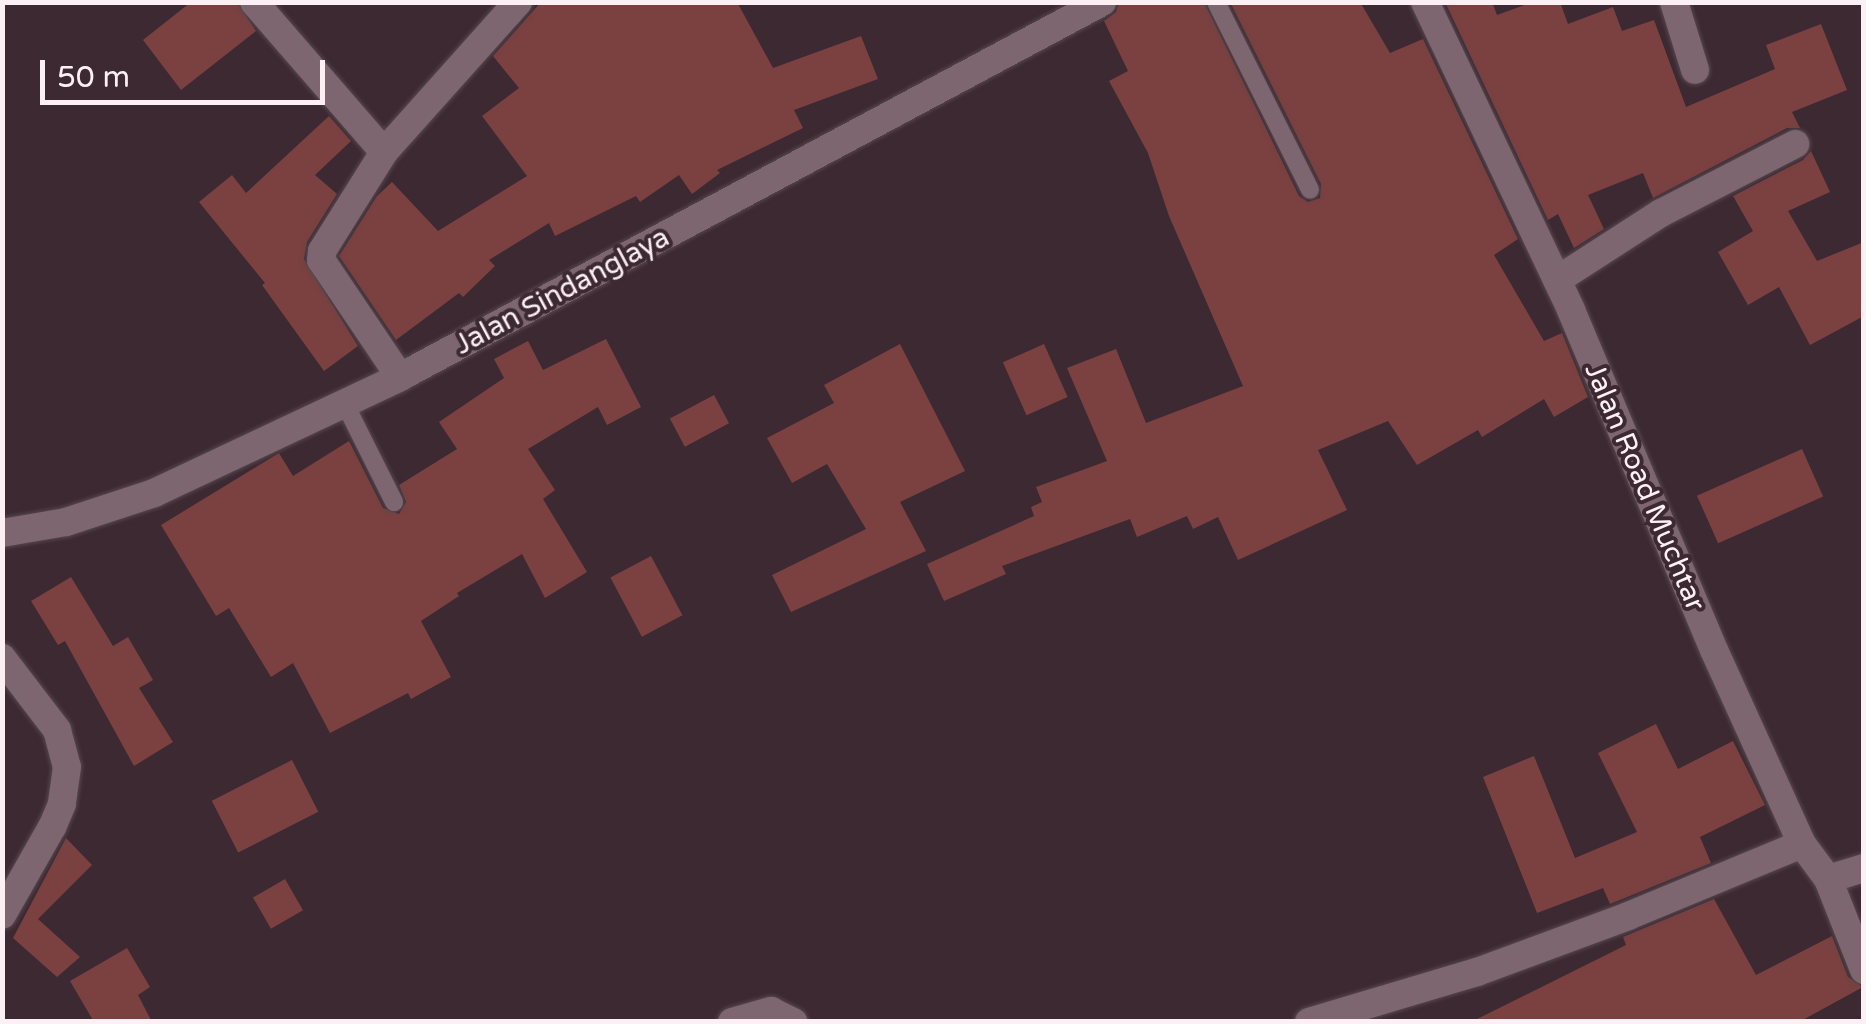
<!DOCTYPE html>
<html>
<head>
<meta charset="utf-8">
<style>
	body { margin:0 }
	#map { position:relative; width:1866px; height:1024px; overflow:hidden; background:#3c2932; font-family:"Varela Round",sans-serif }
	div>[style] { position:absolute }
	.building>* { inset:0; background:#7b4141; transform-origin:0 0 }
	.roads { filter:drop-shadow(0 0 2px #57474e) drop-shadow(0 0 2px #57474e) }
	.service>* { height:18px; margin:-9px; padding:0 9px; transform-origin:9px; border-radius:9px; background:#7d6670 }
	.minor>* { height:28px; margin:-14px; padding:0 14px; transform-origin:14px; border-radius:14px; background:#7d6670 }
	.tertiary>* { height:28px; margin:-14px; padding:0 14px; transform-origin:14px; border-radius:14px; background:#7d6670 }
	span { translate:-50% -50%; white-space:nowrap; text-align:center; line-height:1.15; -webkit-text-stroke:8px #3c2932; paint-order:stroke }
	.street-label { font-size:28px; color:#fdf0f5 }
	.frame { position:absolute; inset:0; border:5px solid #fdf0f5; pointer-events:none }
	.scale { position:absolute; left:40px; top:60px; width:285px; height:45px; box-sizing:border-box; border:5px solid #fdf0f5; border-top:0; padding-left:12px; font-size:30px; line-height:35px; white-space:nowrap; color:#fdf0f5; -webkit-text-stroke:8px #3c2932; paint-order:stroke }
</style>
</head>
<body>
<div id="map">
	<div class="building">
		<i style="clip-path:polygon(191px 2px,237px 2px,256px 31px,181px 90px,143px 40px)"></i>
		<i style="clip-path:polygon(541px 2px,737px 2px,773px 68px,861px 36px,878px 79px,794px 110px,803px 128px,717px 170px,720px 173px,692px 194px,679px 175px,640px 202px,636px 196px,555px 236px,549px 223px,489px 260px,495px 266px,463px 297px,459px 293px,396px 340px,339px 256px,377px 196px,392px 182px,438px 231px,527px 176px,482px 116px,519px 88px,493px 56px)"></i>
		<i style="clip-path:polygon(1119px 2px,1204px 2px,1299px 196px,1308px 202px,1320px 198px,1321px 184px,1230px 2px,1360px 2px,1390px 53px,1423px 39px,1518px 239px,1494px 255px,1544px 341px,1562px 333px,1588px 397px,1554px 417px,1544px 399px,1482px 437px,1478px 430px,1417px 465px,1388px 421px,1318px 450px,1347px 510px,1238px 560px,1218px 517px,1193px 529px,1187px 516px,1137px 537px,1130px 519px,1002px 566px,1006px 574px,944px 601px,927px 564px,1034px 516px,1031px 507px,1042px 502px,1036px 487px,1107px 461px,1067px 368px,1116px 349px,1146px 423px,1243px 386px,1169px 216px,1148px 153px,1109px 81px,1128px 71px,1104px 21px,1116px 12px)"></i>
		<i style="clip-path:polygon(1445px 2px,1492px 2px,1497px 15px,1533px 2px,1560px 2px,1568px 24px,1613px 7px,1622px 31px,1654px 20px,1686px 107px,1775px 69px,1766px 45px,1821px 24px,1847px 90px,1792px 112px,1800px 128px,1787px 128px,1653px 198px,1643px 173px,1588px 195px,1604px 229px,1574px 248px,1558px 214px,1548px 220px)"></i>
		<i style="clip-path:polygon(329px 116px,351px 141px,315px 175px,337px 194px,307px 242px,304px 259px,358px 346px,324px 371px,262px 285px,265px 283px,199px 202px,232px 175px,246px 193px)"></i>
		<i style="clip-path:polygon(1811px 151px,1830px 192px,1788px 211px,1817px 261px,1864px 242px,1864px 316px,1810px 345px,1779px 287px,1748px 305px,1718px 252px,1753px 231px,1733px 196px,1803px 160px)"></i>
		<i style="clip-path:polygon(606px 339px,641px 407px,607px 425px,598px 407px,528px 449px,555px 490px,543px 499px,587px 572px,545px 598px,522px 554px,457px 593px,459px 596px,421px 621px,451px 677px,411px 699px,408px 693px,330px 733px,293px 663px,271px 677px,229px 608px,216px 616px,161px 525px,279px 453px,293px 476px,349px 441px,383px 508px,399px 514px,406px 502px,399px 485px,457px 449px,439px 422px,504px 378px,494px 359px,528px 341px,543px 370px)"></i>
		<i style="clip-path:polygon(900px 344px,965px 471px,900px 502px,926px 551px,791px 612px,772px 575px,866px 529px,827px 464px,792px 483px,767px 438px,834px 403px,824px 385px)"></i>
		<i style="left:1044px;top:344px;width:58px;height:45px;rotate:66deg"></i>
		<i style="left:714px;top:395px;width:32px;height:50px;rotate:62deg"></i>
		<i style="left:1802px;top:449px;width:52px;height:115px;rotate:66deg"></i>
		<i style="left:651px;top:556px;width:67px;height:46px;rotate:62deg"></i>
		<i style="clip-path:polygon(71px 577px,113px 646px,128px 637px,153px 680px,139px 688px,173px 742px,134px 766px,65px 641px,58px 645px,31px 601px)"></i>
		<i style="clip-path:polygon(1656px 724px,1678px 769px,1733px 741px,1765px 805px,1700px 837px,1711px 863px,1610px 904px,1603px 888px,1537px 913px,1483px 777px,1534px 756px,1575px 858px,1637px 832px,1598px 753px)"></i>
		<i style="left:292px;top:760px;width:58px;height:90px;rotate:63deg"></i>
		<i style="clip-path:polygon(66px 838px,92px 865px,38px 919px,80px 957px,57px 977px,13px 938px)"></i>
		<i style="left:285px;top:879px;width:36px;height:37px;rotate:60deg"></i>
		<i style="clip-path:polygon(1714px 899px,1756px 975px,1832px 936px,1848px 977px,1863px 987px,1799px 1022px,1471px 1022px,1626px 945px,1623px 937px)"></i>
		<i style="clip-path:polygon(127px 948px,150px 987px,138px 995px,152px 1022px,94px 1022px,70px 981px)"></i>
	</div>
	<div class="roads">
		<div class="service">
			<i style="left:1216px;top:2px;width:210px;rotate:63.4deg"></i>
			<i style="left:344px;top:402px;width:112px;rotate:63.4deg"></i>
		</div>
		<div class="minor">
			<i style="left:254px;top:2px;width:198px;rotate:49.1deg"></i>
			<i style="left:1425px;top:2px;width:341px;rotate:64.6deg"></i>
			<i style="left:1571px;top:310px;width:369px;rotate:67.2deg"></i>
			<i style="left:1714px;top:650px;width:213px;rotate:65.6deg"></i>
			<i style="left:1802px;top:844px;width:44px;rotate:53.4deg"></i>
			<i style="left:1828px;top:879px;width:98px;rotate:68.4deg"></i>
			<i style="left:1674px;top:2px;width:71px;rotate:72.8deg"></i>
			<i style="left:1557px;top:280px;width:124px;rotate:-32.8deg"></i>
			<i style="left:1661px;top:213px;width:151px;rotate:-27.2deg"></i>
			<i style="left:400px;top:377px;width:141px;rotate:-124deg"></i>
			<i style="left:321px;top:260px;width:9px;rotate:-84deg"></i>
			<i style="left:322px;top:251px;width:117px;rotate:-57.9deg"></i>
			<i style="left:384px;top:152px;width:201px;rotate:-48.2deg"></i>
			<i style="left:2px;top:658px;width:91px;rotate:52.6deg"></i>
			<i style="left:57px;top:730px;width:38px;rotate:75deg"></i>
			<i style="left:67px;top:767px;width:37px;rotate:98deg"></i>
			<i style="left:62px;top:804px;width:25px;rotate:113deg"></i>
			<i style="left:52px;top:827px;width:101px;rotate:119.6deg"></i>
			<i style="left:1828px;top:879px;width:38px;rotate:-17deg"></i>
			<i style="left:732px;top:1022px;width:41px;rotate:-15.8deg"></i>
			<i style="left:771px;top:1011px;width:25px;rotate:26deg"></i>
			<i style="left:1309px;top:1022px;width:175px;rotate:-16.6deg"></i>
			<i style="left:1477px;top:972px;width:161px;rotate:-20.3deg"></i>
			<i style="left:1628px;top:916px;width:188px;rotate:-22.5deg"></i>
		</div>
		<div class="tertiary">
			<i style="left:2px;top:533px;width:65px;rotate:-9.8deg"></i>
			<i style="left:66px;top:522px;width:93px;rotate:-18.2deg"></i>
			<i style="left:154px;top:493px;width:272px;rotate:-25.2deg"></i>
			<i style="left:400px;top:377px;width:796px;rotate:-28.11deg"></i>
		</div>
	</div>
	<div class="street-label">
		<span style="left:562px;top:291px;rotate:-28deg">Jalan Sindanglaya</span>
		<span style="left:1645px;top:487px;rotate:67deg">Jalan Road Muchtar</span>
	</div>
	<div class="frame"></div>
	<div class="scale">50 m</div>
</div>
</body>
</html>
